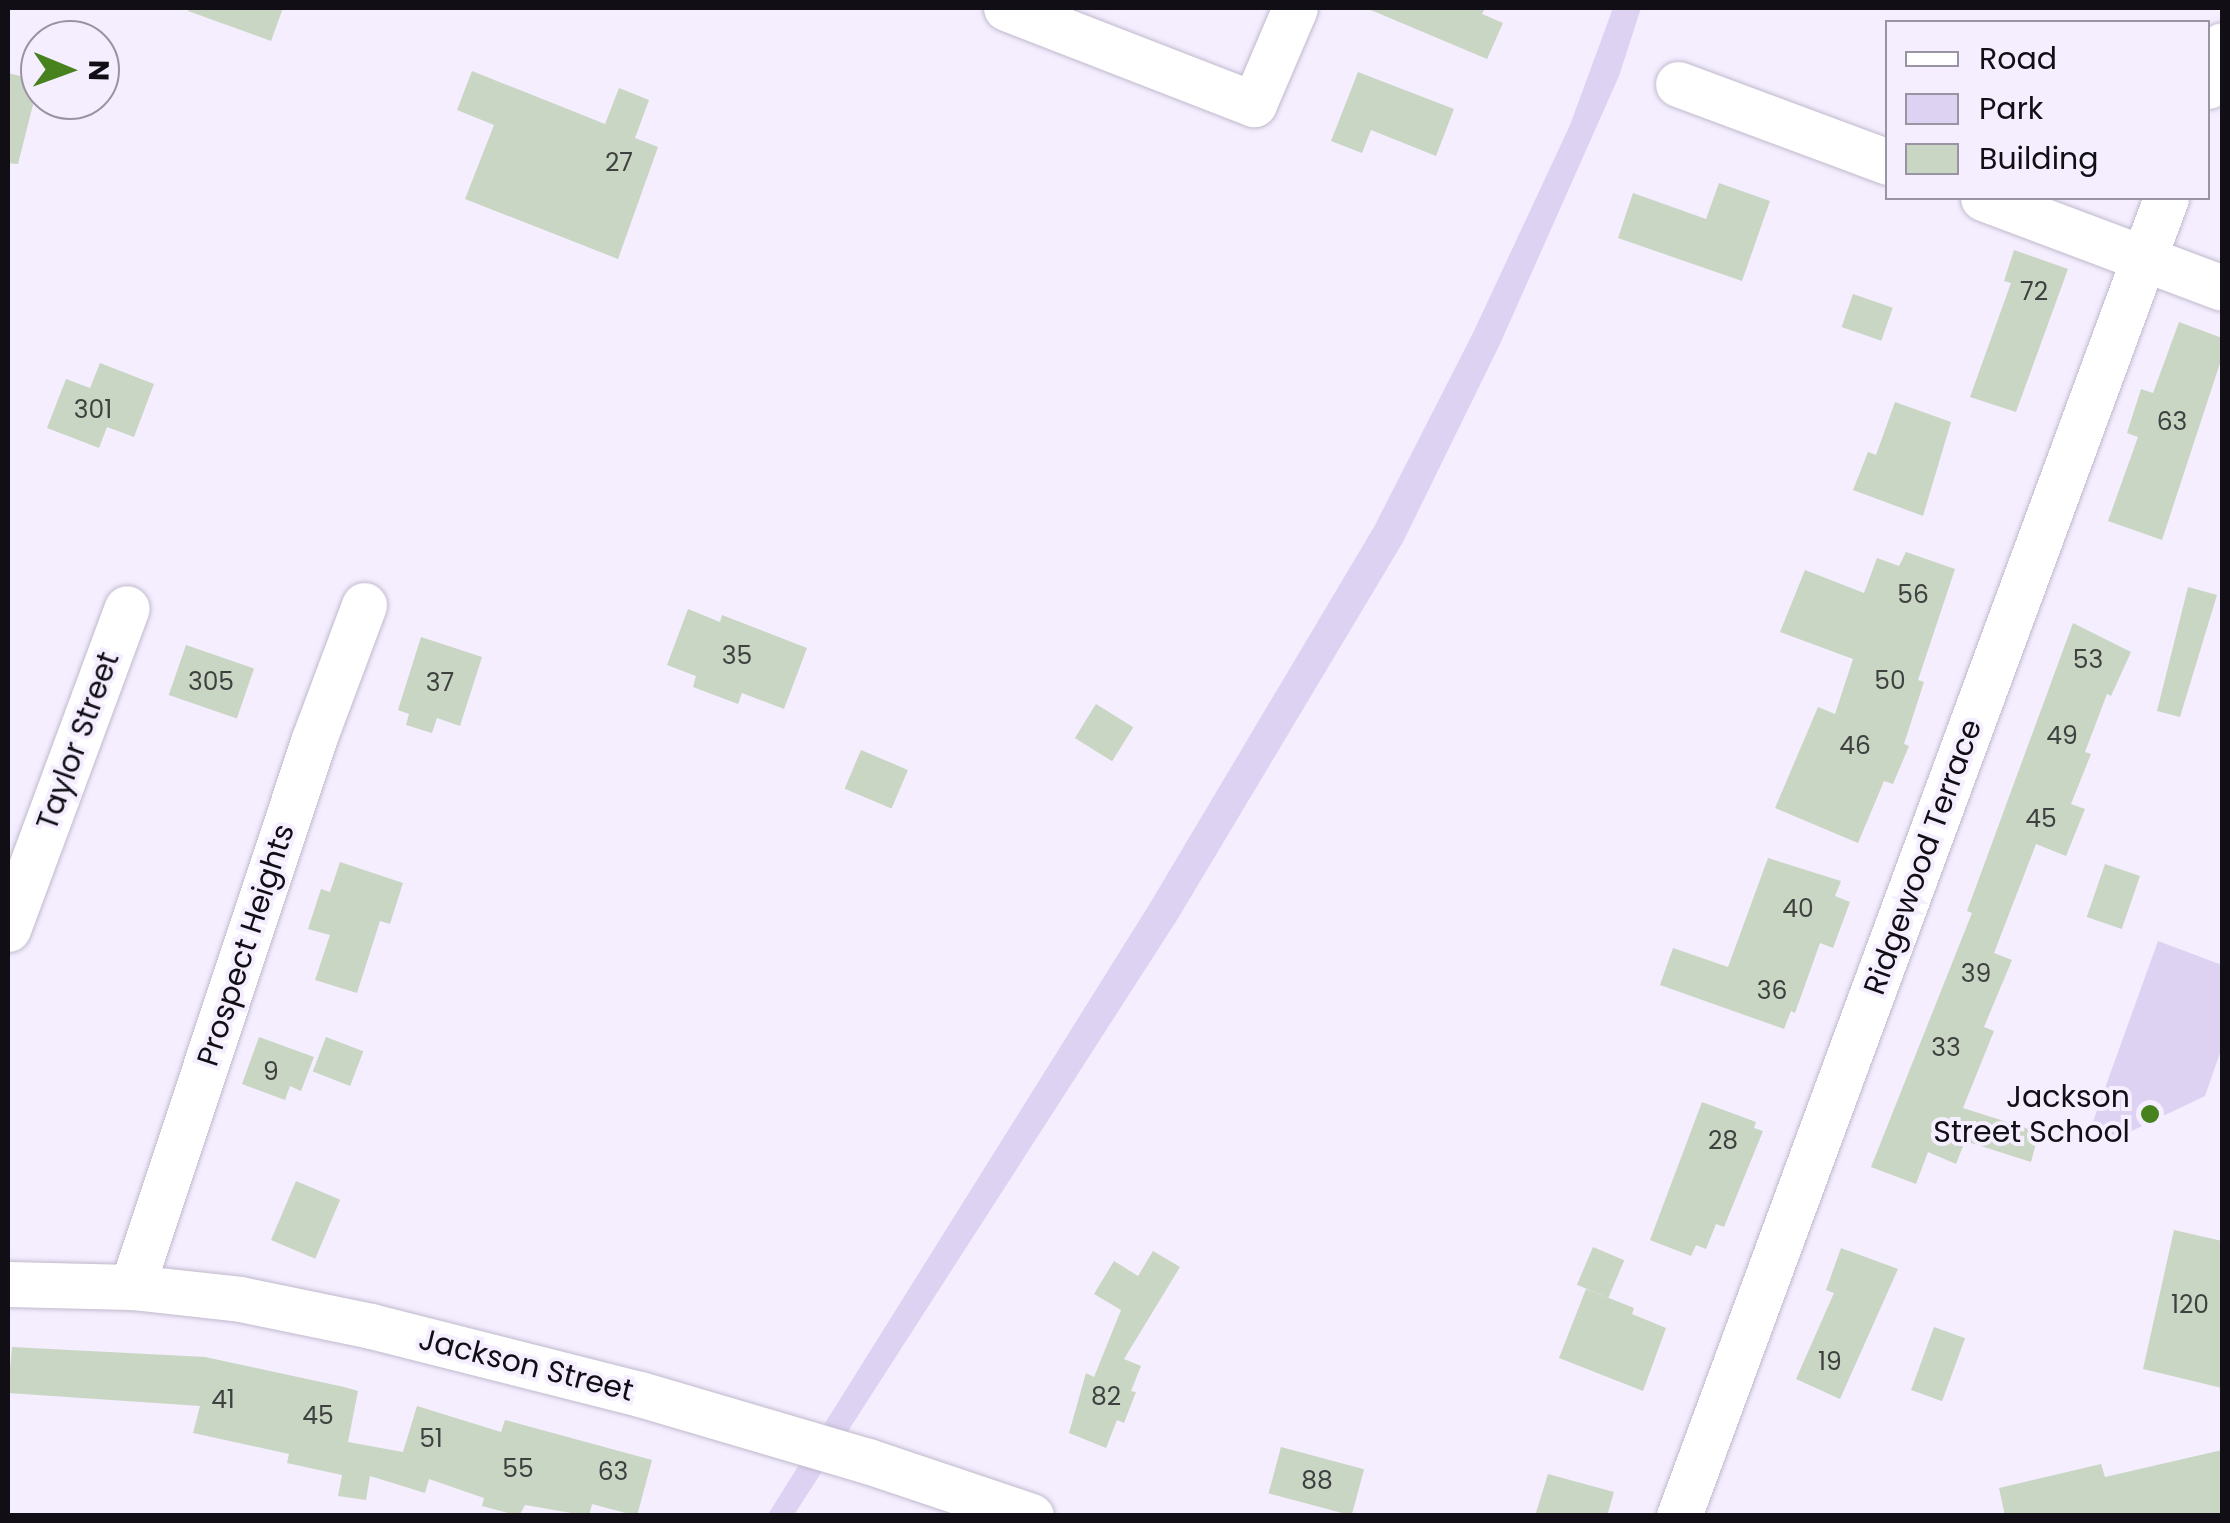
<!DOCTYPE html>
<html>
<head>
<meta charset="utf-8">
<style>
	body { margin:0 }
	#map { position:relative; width:2230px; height:1523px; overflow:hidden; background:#f4eeff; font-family:Poppins,sans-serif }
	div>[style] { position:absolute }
	.green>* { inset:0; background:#ded2f2 }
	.building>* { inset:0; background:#c9d6c3; transform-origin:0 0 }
	.roads { filter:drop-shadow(0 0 2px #c0b9cc) drop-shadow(0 0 2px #c0b9cc) }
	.minor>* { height:45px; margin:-22.5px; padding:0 22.5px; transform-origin:22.5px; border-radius:22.5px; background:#fff }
	.dots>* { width:28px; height:28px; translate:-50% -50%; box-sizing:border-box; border:5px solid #f4eeff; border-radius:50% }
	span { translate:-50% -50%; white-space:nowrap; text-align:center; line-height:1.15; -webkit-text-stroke:8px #f4eeff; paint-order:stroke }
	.number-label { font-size:25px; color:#3f4040 }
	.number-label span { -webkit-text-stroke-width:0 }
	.street-label { font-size:30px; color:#110e15 }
	.poi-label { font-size:30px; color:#110e15 }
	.right { translate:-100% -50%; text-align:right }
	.frame { position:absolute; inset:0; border:10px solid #110e15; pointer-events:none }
	.legend { position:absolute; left:1885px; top:20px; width:325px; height:180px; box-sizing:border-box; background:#f4eeff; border:2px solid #9994a1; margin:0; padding:12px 18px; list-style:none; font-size:30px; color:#110e15 }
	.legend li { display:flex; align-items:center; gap:20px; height:50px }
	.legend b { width:50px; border:2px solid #9994a1 }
	.north { position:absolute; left:20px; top:20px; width:100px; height:100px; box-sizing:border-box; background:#f4eeff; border:2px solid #9994a1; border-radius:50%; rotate:91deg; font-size:28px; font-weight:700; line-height:40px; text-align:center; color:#110e15 }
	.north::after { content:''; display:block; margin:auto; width:35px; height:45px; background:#47821f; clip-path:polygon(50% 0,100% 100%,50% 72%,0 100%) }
</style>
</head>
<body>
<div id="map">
	<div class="green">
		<i style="clip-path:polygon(1613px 8px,1641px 8px,1619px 76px,1500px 344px,1403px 542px,1177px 920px,794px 1515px,767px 1516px,1149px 905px,1374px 527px,1473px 333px,1570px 125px)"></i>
		<i style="clip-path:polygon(2158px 941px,2222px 965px,2222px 1047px,2205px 1096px,2119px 1137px,2091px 1127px)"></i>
	</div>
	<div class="building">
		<i style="clip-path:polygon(189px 8px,283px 8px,271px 41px,188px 11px)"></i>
		<i style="clip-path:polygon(1366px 8px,1485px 8px,1482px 14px,1503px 23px,1487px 59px)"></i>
		<i style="clip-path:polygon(472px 71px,605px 124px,619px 88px,649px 100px,635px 138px,658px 147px,618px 259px,465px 199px,494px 125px,457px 110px)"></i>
		<i style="clip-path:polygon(1358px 72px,1454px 109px,1436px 156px,1371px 130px,1362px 153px,1331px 141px)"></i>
		<i style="clip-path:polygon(8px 73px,39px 81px,18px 164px,8px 163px)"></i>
		<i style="clip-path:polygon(1719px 183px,1770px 201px,1742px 281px,1618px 238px,1633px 193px,1706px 219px)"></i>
		<i style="clip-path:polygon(2014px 250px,2068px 269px,2016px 412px,1970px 397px,2011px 283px,2004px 281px)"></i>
		<i style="left:1853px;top:294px;width:42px;height:35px;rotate:19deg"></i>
		<i style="clip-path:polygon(2179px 322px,2222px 338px,2222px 357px,2162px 540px,2108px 521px,2138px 437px,2127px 433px,2141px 389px,2153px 393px)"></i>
		<i style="clip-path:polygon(100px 363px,154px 384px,134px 437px,107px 427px,99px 448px,47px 428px,66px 379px,90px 388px)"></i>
		<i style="clip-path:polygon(1895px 402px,1951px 422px,1923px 516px,1853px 490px,1868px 452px,1876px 455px)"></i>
		<i style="clip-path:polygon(1906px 552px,1955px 569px,1918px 680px,1924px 682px,1904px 744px,1909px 746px,1893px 784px,1884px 781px,1858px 843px,1775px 808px,1818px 707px,1835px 714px,1853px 659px,1780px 632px,1805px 570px,1864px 593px,1877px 558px,1899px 566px)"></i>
		<i style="clip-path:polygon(2188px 587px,2217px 595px,2180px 717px,2157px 711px)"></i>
		<i style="clip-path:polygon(688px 609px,720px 622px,722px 615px,807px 648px,784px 709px,742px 693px,738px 704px,693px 687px,696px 676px,667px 665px)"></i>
		<i style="clip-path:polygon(2073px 623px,2131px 652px,2111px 696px,2107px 694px,2085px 752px,2091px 754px,2071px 804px,2085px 809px,2066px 856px,2036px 844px,1994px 953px,2012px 960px,1984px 1027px,1994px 1031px,1963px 1108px,2039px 1132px,2031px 1162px,1965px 1141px,1956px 1164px,1928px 1152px,1916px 1184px,1871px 1167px,1972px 913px,1967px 911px)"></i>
		<i style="clip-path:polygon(421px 637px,482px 657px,460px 726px,437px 718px,432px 733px,406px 725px,409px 714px,398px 710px)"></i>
		<i style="left:186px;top:645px;width:72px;height:53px;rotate:19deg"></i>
		<i style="left:1096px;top:704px;width:44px;height:40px;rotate:32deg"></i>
		<i style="left:861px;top:750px;width:51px;height:42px;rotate:23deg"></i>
		<i style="clip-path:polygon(1768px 858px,1841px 881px,1835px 896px,1850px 902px,1833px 948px,1820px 943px,1795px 1013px,1791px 1011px,1784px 1029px,1660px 985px,1673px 948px,1728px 967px)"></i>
		<i style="clip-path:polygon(340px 862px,403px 883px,390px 924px,380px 921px,357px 993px,315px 980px,330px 935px,308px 929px,321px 889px,330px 892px)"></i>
		<i style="left:2105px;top:864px;width:37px;height:56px;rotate:19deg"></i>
		<i style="clip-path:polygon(259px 1037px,314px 1057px,301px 1091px,290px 1086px,285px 1100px,242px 1084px)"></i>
		<i style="left:326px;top:1037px;width:40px;height:37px;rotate:21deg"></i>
		<i style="clip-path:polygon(1702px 1102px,1756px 1122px,1754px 1128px,1763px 1131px,1724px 1227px,1716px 1224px,1706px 1249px,1696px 1245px,1691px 1256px,1650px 1240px)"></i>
		<i style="left:296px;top:1181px;width:48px;height:64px;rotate:23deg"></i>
		<i style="clip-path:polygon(2174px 1230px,2222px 1241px,2222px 1388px,2143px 1369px)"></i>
		<i style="left:1593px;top:1247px;width:34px;height:41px;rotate:23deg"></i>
		<i style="clip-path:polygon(1841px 1248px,1898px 1269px,1840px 1399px,1796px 1379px,1834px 1293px,1826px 1290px)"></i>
		<i style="clip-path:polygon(1153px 1251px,1180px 1267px,1124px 1359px,1141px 1366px,1131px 1391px,1136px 1392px,1124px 1423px,1117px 1420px,1106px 1448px,1069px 1433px,1086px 1373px,1094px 1377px,1121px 1310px,1094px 1294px,1114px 1261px,1138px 1276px)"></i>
		<i style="clip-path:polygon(1586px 1289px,1634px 1308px,1632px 1314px,1666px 1328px,1643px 1391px,1559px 1358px)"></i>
		<i style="left:1934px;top:1327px;width:33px;height:67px;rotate:20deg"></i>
		<i style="clip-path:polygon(12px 1347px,205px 1357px,344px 1387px,358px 1391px,348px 1442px,403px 1452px,417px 1406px,501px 1432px,505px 1420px,652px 1460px,637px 1516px,592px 1504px,589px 1516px,525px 1505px,519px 1516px,482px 1506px,484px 1498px,429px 1479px,425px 1493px,370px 1476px,366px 1500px,338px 1496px,342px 1475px,287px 1463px,289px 1454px,193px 1433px,200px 1406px,8px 1393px)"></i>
		<i style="left:1281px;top:1447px;width:86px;height:48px;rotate:15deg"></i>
		<i style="clip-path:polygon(2222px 1450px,2222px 1516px,2005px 1516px,1999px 1488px,2101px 1464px,2105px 1477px)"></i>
		<i style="clip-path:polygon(1548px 1474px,1614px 1492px,1607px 1516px,1535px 1516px)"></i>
	</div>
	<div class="roads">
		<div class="minor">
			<i style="left:1006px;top:8px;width:266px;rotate:21.2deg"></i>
			<i style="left:1254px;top:104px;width:104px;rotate:-66.9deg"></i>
			<i style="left:1678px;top:84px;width:224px;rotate:20.4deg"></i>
			<i style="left:2208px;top:86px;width:43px;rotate:-71.1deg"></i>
			<i style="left:1983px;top:198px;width:255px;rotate:20.6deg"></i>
			<i style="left:8px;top:929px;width:342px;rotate:-69.7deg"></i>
			<i style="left:8px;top:1284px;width:124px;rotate:1.4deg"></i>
			<i style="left:132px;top:1287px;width:109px;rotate:6.3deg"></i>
			<i style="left:240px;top:1299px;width:134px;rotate:11.6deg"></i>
			<i style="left:371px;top:1326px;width:277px;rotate:14.2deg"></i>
			<i style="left:640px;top:1394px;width:238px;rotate:16.4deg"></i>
			<i style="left:868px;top:1461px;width:172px;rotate:18.6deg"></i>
			<i style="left:132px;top:1287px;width:577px;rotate:-71.63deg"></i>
			<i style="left:314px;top:739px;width:143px;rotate:-69.5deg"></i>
			<i style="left:1679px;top:1516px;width:1405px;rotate:-69.72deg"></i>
		</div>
	</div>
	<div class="dots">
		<i style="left:2150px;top:1114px;background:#47821f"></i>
	</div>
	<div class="number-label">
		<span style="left:619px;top:163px">27</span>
		<span style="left:2034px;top:292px">72</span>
		<span style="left:93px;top:410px">301</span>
		<span style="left:2172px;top:422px">63</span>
		<span style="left:1913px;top:595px">56</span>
		<span style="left:737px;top:656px">35</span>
		<span style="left:2088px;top:660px">53</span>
		<span style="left:1890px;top:681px">50</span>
		<span style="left:211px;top:682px">305</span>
		<span style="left:440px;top:683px">37</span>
		<span style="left:2062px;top:736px">49</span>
		<span style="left:1855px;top:746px">46</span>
		<span style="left:2041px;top:819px">45</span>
		<span style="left:1798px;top:909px">40</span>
		<span style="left:1976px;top:974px">39</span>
		<span style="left:1772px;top:991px">36</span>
		<span style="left:1946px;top:1048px">33</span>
		<span style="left:271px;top:1072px">9</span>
		<span style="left:1723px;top:1141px">28</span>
		<span style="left:2190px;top:1305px">120</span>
		<span style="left:1830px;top:1362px">19</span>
		<span style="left:1106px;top:1397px">82</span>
		<span style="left:223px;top:1400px">41</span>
		<span style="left:318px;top:1416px">45</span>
		<span style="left:431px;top:1439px">51</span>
		<span style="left:518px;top:1469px">55</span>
		<span style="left:613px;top:1472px">63</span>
		<span style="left:1317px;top:1481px">88</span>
	</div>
	<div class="street-label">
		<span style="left:78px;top:741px;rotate:-70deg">Taylor Street</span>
		<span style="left:1923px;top:857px;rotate:-70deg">Ridgewood Terrace</span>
		<span style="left:246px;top:945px;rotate:-72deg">Prospect Heights</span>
		<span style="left:526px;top:1365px;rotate:14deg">Jackson Street</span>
	</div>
	<div class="poi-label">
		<span class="right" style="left:2130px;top:1114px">Jackson<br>Street School</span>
	</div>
	<div class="frame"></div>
	<ul class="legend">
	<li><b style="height:12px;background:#fff"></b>Road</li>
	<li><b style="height:28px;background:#ded2f2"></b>Park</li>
	<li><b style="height:28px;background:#c9d6c3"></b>Building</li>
	</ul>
	<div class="north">N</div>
</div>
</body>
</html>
